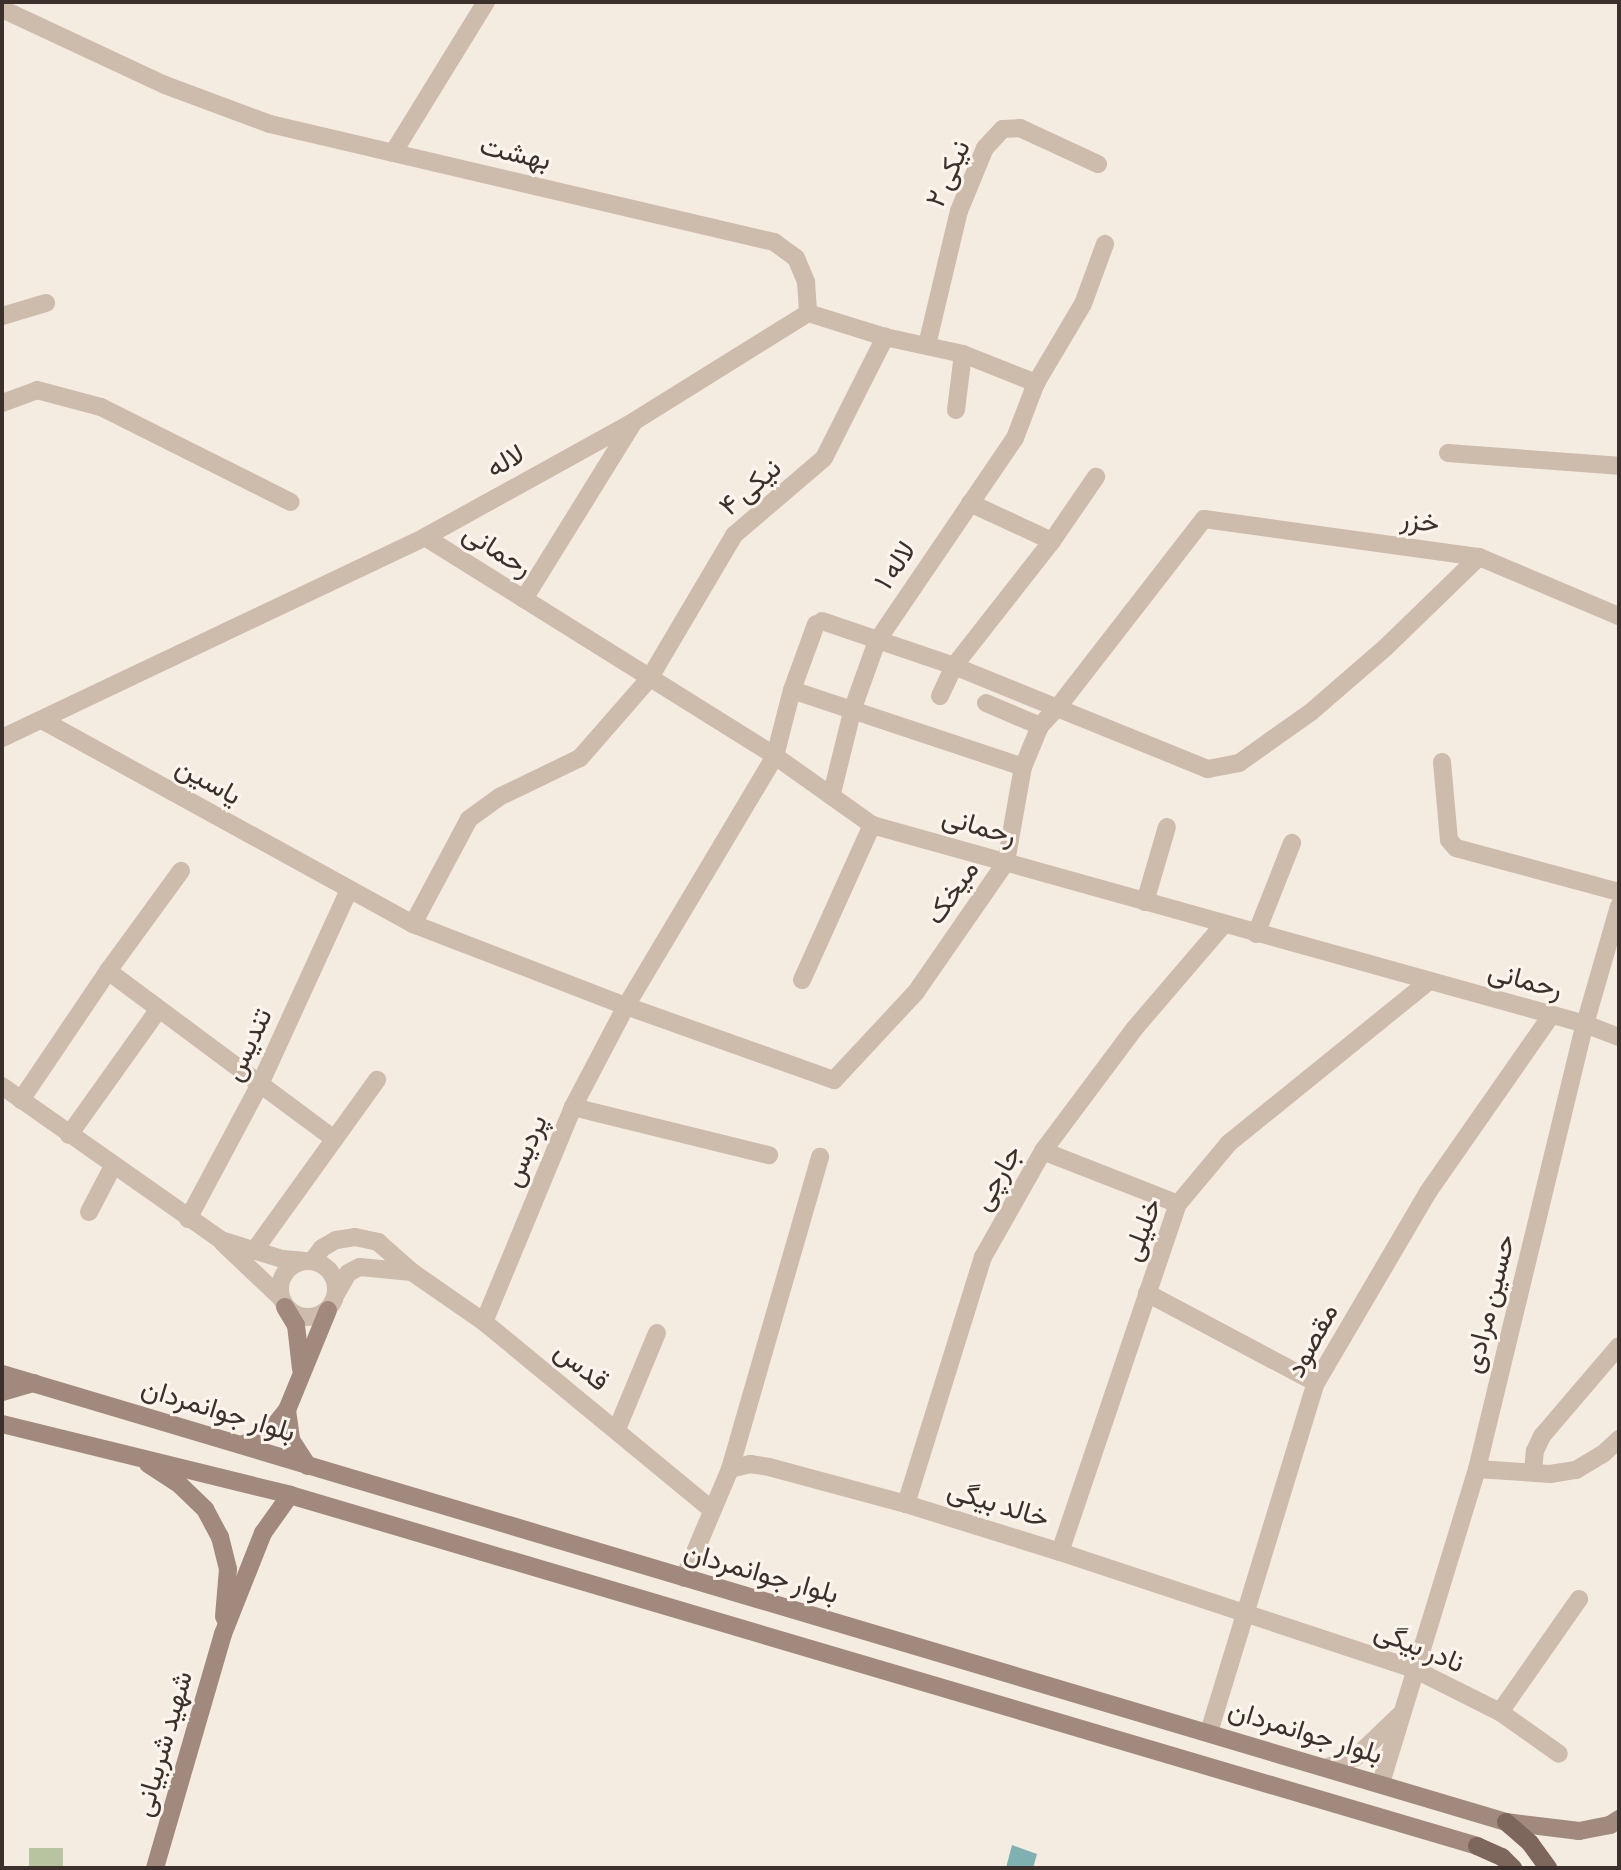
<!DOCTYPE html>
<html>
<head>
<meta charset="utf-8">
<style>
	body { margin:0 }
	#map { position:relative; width:1621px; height:1870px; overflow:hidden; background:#f4ebe1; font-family:"Alegreya Sans",Vazirmatn,sans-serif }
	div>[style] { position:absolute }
	.green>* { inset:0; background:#b8c4a0; transform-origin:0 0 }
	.water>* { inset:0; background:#7fb0b2 }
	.minor>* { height:18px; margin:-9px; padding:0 9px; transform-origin:9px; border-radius:9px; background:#cdbbac }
	.minor>.ring { margin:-9px; padding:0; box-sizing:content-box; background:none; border:18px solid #cdbbac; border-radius:50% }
	.tertiary>* { height:18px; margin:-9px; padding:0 9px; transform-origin:9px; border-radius:9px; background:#cdbbac }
	.secondary>* { height:18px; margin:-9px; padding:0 9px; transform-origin:9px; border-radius:9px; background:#a18a7d }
	.primary>* { height:18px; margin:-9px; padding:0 9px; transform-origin:9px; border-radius:9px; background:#7d675c }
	span { translate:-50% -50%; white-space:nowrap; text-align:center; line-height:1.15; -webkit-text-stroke:6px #fbf5ee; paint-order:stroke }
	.street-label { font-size:28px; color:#3b302b }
	.frame { position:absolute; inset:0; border:4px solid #3b302b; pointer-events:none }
</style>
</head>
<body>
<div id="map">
	<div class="green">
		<i style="left:29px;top:1848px;width:34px;height:20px"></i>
	</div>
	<div class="water">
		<i style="clip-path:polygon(1012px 1845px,1037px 1854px,1033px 1868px,1006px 1868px)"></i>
	</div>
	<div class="minor">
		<i style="left:2px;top:9px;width:180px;rotate:25deg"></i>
		<i style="left:165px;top:85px;width:112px;rotate:20.4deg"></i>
		<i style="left:270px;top:124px;width:518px;rotate:13.18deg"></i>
		<i style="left:774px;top:242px;width:27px;rotate:36deg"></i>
		<i style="left:796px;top:258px;width:26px;rotate:67deg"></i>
		<i style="left:806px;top:282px;width:31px;rotate:86deg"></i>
		<i style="left:393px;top:153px;width:177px;rotate:-58.4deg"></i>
		<i style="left:2px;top:316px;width:46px;rotate:-16.5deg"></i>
		<i style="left:927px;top:345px;width:138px;rotate:-76.6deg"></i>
		<i style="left:959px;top:211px;width:68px;rotate:-67.6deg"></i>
		<i style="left:985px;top:148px;width:26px;rotate:-47deg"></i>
		<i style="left:1003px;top:129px;width:17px;rotate:-3deg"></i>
		<i style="left:1020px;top:128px;width:86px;rotate:24.8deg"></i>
		<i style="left:2px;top:403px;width:37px;rotate:-20deg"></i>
		<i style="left:37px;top:390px;width:66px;rotate:14.9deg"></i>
		<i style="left:101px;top:407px;width:212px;rotate:26.6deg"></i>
		<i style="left:956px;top:410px;width:56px;rotate:-82.9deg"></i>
		<i style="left:1448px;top:453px;width:171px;rotate:4.3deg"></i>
		<i style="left:970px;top:503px;width:90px;rotate:24.9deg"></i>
		<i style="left:425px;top:537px;width:413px;rotate:32deg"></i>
		<i style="left:775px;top:756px;width:119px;rotate:35.4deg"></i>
		<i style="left:872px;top:825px;width:740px;rotate:15.59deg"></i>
		<i style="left:1585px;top:1024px;width:36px;rotate:21deg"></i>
		<i style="left:524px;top:599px;width:207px;rotate:-58.2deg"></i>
		<i style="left:822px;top:621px;width:139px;rotate:18.8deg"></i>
		<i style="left:954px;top:666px;width:274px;rotate:22.1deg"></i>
		<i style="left:1208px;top:769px;width:32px;rotate:-11deg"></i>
		<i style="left:1239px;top:763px;width:88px;rotate:-35.3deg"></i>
		<i style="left:1311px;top:712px;width:98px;rotate:-40.9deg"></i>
		<i style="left:1385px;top:648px;width:131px;rotate:-44.1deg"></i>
		<i style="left:801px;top:693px;width:234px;rotate:18.4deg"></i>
		<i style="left:940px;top:696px;width:33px;rotate:-65deg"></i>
		<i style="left:954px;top:666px;width:159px;rotate:-51.9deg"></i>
		<i style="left:1052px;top:541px;width:78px;rotate:-55.5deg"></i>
		<i style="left:986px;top:703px;width:59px;rotate:23.1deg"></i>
		<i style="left:42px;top:720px;width:423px;rotate:28.8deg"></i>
		<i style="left:413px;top:924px;width:228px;rotate:21.1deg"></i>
		<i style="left:626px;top:1006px;width:221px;rotate:19.6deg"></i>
		<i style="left:834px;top:1080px;width:120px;rotate:-47deg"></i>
		<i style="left:916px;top:992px;width:158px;rotate:-55.3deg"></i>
		<i style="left:1006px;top:862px;width:97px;rotate:-79.9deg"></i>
		<i style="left:1023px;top:767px;width:44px;rotate:-67.5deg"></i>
		<i style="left:1040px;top:726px;width:26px;rotate:-47deg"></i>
		<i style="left:1058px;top:707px;width:238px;rotate:-52.2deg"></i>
		<i style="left:1204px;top:519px;width:278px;rotate:7.9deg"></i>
		<i style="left:1479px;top:557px;width:152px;rotate:22.9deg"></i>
		<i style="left:2px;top:738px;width:468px;rotate:-25.4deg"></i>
		<i style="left:425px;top:537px;width:238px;rotate:-28.9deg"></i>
		<i style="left:633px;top:422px;width:206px;rotate:-31.9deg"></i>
		<i style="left:808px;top:313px;width:81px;rotate:17.3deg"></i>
		<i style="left:885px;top:337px;width:80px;rotate:12.3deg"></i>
		<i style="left:963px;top:354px;width:79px;rotate:21.7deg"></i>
		<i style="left:1442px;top:762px;width:78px;rotate:84.9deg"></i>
		<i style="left:1449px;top:840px;width:11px;rotate:49deg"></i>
		<i style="left:1456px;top:848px;width:169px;rotate:15.1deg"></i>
		<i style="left:832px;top:793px;width:88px;rotate:-76.1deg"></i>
		<i style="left:853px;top:708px;width:71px;rotate:-70.3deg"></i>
		<i style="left:877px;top:641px;width:245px;rotate:-55.8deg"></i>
		<i style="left:1015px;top:438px;width:59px;rotate:-69.1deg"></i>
		<i style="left:1036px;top:383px;width:92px;rotate:-59.3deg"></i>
		<i style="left:1083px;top:304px;width:64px;rotate:-69.9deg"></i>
		<i style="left:1145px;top:902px;width:78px;rotate:-73.7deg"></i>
		<i style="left:413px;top:924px;width:119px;rotate:-61.9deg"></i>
		<i style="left:469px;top:819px;width:37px;rotate:-36deg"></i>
		<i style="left:499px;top:797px;width:90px;rotate:-25.7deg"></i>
		<i style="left:580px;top:758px;width:105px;rotate:-48.9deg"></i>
		<i style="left:649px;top:679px;width:167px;rotate:-59.4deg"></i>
		<i style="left:734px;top:535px;width:118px;rotate:-40.5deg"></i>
		<i style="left:824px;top:458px;width:136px;rotate:-63.2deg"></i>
		<i style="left:1256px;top:934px;width:98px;rotate:-68.4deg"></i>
		<i style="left:108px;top:971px;width:282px;rotate:36.6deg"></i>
		<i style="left:802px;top:980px;width:170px;rotate:-65.7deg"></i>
		<i style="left:2px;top:1086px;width:268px;rotate:35.1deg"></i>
		<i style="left:221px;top:1240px;width:64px;rotate:17.3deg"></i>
		<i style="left:282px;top:1259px;width:21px;rotate:5deg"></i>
		<i style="left:21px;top:1100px;width:156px;rotate:-56deg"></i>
		<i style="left:108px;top:971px;width:124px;rotate:-53.9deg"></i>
		<i style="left:573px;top:1107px;width:202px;rotate:13.8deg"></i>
		<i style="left:69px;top:1135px;width:153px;rotate:-54.5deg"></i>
		<i style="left:1043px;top:1151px;width:145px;rotate:21.4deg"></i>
		<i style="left:89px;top:1212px;width:52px;rotate:-62.4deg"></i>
		<i style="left:188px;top:1219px;width:155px;rotate:-61.9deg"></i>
		<i style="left:261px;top:1082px;width:211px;rotate:-65.4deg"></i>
		<i style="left:223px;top:1243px;width:80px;rotate:43.5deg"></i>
		<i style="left:254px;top:1251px;width:211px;rotate:-54.3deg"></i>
		<i class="ring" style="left:280px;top:1261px;width:38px;height:38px"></i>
		<i style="left:312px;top:1261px;width:16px;rotate:-52deg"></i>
		<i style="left:322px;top:1248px;width:16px;rotate:-30deg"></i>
		<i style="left:336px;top:1240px;width:19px;rotate:-9deg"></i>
		<i style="left:355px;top:1237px;width:24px;rotate:12deg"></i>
		<i style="left:378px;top:1242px;width:45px;rotate:41.4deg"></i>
		<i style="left:412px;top:1272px;width:88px;rotate:34.8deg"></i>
		<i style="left:484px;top:1322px;width:296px;rotate:39.5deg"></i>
		<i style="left:1147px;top:1293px;width:191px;rotate:28deg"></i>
		<i style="left:336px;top:1294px;width:24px;rotate:-60deg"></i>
		<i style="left:348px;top:1273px;width:13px;rotate:-27deg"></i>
		<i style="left:360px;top:1267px;width:52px;rotate:5.5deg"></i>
		<i style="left:484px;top:1322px;width:233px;rotate:-67.5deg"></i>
		<i style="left:573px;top:1107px;width:114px;rotate:-62.3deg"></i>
		<i style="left:626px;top:1006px;width:291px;rotate:-59.2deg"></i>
		<i style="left:775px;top:756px;width:68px;rotate:-75.6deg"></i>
		<i style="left:792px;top:690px;width:70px;rotate:-70deg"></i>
		<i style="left:617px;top:1429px;width:104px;rotate:-67.4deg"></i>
		<i style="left:730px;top:1469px;width:21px;rotate:-14deg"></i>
		<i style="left:750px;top:1464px;width:19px;rotate:9deg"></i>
		<i style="left:769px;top:1467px;width:142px;rotate:15.1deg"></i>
		<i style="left:906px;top:1504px;width:161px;rotate:17.3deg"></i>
		<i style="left:1060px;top:1552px;width:375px;rotate:18.3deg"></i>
		<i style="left:1416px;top:1670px;width:94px;rotate:26.6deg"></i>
		<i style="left:1500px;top:1712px;width:72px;rotate:35.4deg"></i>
		<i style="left:1477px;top:1469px;width:73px;rotate:3.9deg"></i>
		<i style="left:1550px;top:1474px;width:26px;rotate:-9deg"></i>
		<i style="left:1576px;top:1470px;width:31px;rotate:-31deg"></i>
		<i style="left:1603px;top:1454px;width:22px;rotate:-43deg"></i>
		<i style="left:1533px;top:1472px;width:21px;rotate:-85deg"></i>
		<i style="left:1535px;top:1451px;width:17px;rotate:-65deg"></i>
		<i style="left:1542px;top:1436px;width:118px;rotate:-49.5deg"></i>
		<i style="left:906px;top:1504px;width:259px;rotate:-72.7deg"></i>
		<i style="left:983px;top:1257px;width:122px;rotate:-60.5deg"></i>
		<i style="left:1043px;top:1151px;width:154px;rotate:-53.2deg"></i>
		<i style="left:1135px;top:1028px;width:137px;rotate:-49.4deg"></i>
		<i style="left:1060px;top:1552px;width:367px;rotate:-71.3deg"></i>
		<i style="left:1178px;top:1204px;width:80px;rotate:-50.1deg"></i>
		<i style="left:1229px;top:1143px;width:256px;rotate:-39deg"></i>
		<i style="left:684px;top:1578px;width:118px;rotate:-67.1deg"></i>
		<i style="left:730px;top:1469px;width:325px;rotate:-73.9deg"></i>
		<i style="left:1500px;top:1712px;width:138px;rotate:-55deg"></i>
		<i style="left:1209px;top:1732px;width:365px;rotate:-73deg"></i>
		<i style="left:1316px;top:1383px;width:221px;rotate:-59.6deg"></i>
		<i style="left:1428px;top:1192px;width:215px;rotate:-55.1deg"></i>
	</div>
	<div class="tertiary">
		<i style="left:1328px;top:1767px;width:30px;rotate:-20deg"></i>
		<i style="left:1356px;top:1757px;width:61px;rotate:-43.7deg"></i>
		<i style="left:1381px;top:1783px;width:328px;rotate:-73deg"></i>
		<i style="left:1477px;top:1469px;width:458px;rotate:-76.4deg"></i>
		<i style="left:1585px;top:1024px;width:123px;rotate:-73.9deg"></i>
	</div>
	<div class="secondary">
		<i style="left:285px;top:1307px;width:21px;rotate:59deg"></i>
		<i style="left:296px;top:1325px;width:44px;rotate:83.5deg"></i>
		<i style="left:2px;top:1374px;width:1569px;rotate:16.59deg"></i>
		<i style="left:1506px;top:1822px;width:74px;rotate:7deg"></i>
		<i style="left:1579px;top:1831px;width:32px;rotate:-11deg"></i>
		<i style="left:1610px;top:1825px;width:11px;rotate:-34deg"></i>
		<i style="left:2px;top:1392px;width:33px;rotate:-16deg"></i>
		<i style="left:287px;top:1410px;width:30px;rotate:82deg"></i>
		<i style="left:291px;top:1440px;width:31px;rotate:57deg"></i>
		<i style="left:2px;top:1424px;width:297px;rotate:13.8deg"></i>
		<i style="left:290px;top:1495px;width:1238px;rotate:16.47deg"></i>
		<i style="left:242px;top:1445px;width:31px;rotate:-27deg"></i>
		<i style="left:270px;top:1431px;width:27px;rotate:-51deg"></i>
		<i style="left:287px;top:1410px;width:108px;rotate:-67.7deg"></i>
		<i style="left:148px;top:1464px;width:38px;rotate:33deg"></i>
		<i style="left:180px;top:1485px;width:35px;rotate:44deg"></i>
		<i style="left:205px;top:1509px;width:32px;rotate:62deg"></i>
		<i style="left:220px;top:1537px;width:33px;rotate:76deg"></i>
		<i style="left:228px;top:1569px;width:48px;rotate:94.8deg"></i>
		<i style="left:155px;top:1868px;width:244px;rotate:-73.8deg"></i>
		<i style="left:223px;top:1634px;width:109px;rotate:-68.4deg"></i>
		<i style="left:263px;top:1533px;width:47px;rotate:-54.6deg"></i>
	</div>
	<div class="primary">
		<i style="left:1506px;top:1822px;width:32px;rotate:41deg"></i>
		<i style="left:1530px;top:1843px;width:31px;rotate:54deg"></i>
		<i style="left:1477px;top:1846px;width:27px;rotate:24deg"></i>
		<i style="left:1502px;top:1857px;width:16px;rotate:45deg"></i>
	</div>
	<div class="street-label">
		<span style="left:515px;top:154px;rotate:13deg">بهشت</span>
		<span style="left:949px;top:174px;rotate:-66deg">نیکی ۲</span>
		<span style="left:506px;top:462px;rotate:-29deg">لاله</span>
		<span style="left:751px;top:488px;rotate:-41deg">نیکی ۴</span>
		<span style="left:1420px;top:522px;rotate:8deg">خزر</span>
		<span style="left:497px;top:551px;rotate:32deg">رحمانی</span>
		<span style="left:896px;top:566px;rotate:-56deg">لاله ۱</span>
		<span style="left:208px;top:782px;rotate:29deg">یاسین</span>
		<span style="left:979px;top:827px;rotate:16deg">رحمانی</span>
		<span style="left:953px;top:893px;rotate:-55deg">میخک</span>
		<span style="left:1525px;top:981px;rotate:15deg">رحمانی</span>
		<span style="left:249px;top:1045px;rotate:-65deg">تندیس</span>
		<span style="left:526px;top:1151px;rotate:-68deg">پردیس</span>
		<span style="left:998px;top:1178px;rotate:-60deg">جارچی</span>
		<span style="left:1143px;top:1230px;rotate:-69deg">خلیلی</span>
		<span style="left:1490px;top:1304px;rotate:-76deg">حسین مرادی</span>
		<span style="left:1313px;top:1341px;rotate:-62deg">مقصود</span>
		<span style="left:581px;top:1367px;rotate:39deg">قدس</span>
		<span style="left:218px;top:1411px;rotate:17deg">بلوار جوانمردان</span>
		<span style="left:998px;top:1505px;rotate:17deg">خالد بیگی</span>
		<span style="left:761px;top:1574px;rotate:16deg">بلوار جوانمردان</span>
		<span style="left:1419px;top:1648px;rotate:22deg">نادر بیگی</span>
		<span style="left:1305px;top:1733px;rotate:17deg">بلوار جوانمردان</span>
		<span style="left:164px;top:1744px;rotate:-74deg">شهید شربیانی</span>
	</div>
	<div class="frame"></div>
</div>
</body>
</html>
